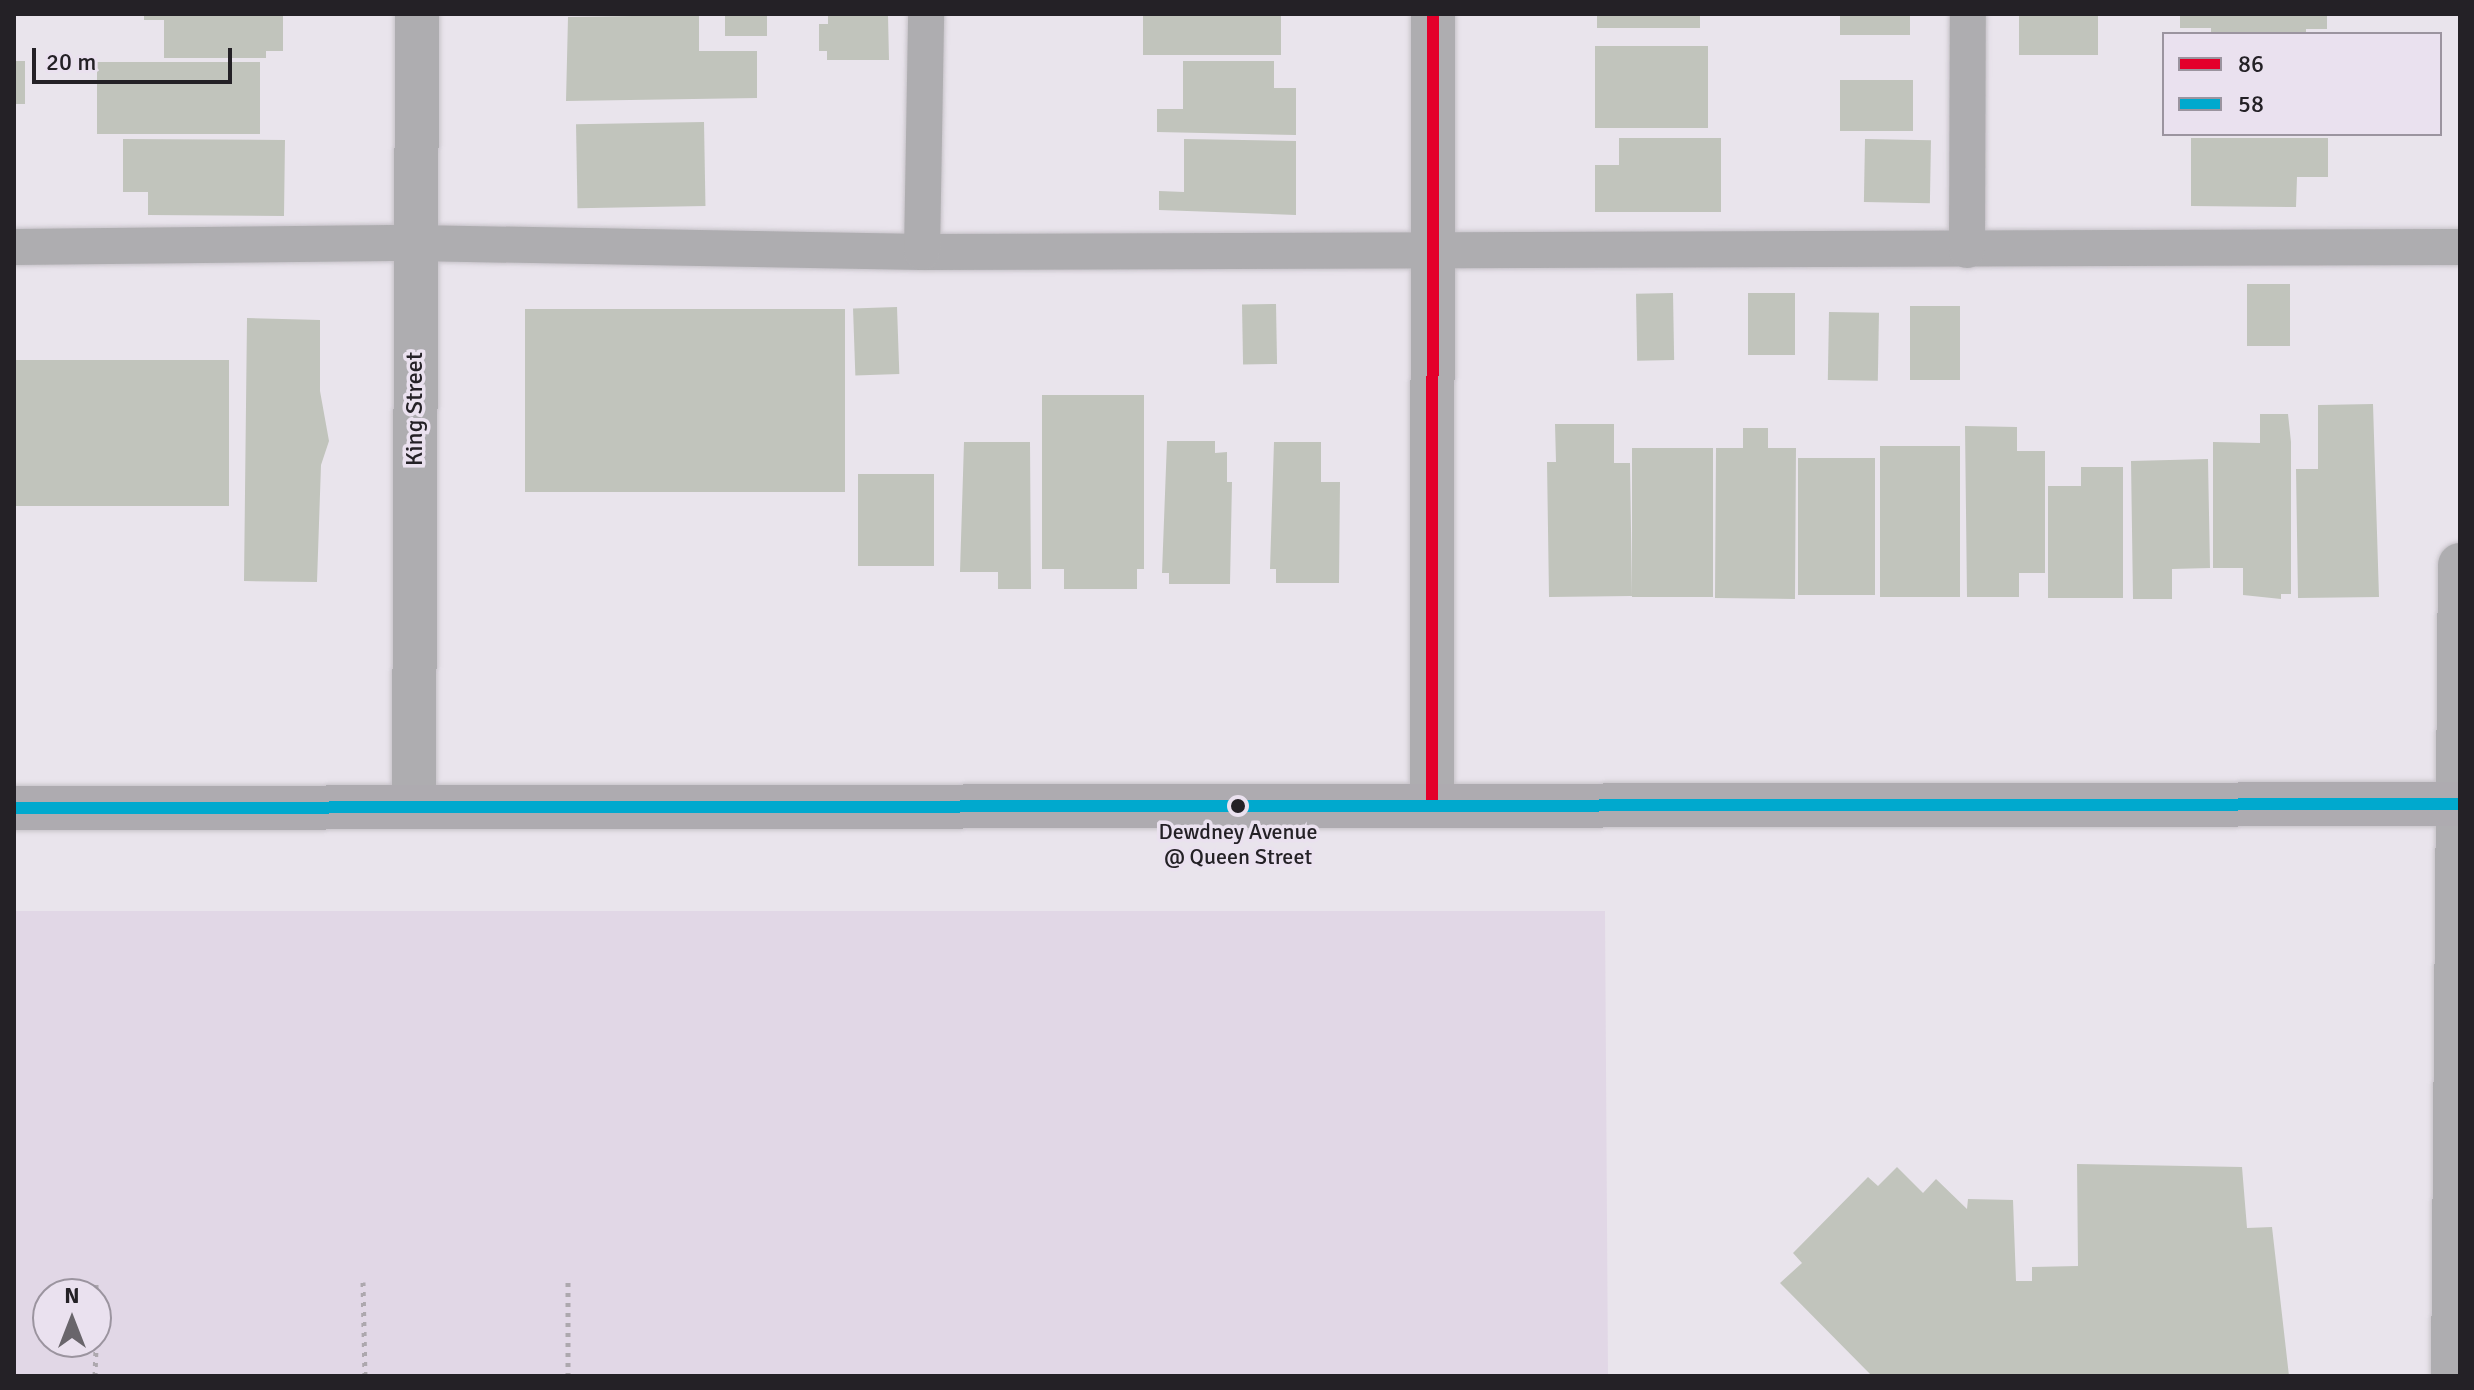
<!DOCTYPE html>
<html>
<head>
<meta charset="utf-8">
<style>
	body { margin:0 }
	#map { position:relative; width:2474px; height:1390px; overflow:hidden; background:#e9e4ec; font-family:Signika,sans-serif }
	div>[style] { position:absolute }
	.built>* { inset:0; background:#e1d7e6 }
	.building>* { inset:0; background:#c1c4bc; transform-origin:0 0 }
	.path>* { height:5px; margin-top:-2.5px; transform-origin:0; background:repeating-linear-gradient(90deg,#ada8ae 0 4px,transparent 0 10px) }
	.roads { filter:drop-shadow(0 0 2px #c6c2c8) drop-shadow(0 0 2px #c6c2c8) }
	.lane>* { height:36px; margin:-18px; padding:0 18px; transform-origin:18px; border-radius:18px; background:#aeadb0 }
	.street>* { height:44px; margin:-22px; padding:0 22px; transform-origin:22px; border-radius:22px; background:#aeadb0 }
	.secondary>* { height:44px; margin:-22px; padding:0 22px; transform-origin:22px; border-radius:22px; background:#aeabb0 }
	.bus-1>* { height:12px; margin:-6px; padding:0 6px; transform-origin:6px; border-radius:6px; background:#e4002b }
	.bus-2>* { height:12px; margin:-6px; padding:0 6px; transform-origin:6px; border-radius:6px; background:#00a9ce }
	.dots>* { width:22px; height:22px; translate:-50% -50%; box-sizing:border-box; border:4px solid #eae1ef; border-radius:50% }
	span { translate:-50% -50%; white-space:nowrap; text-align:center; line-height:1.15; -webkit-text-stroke:7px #eae1ef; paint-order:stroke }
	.bus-label { font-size:22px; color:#242126 }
	.street-label { font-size:24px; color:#242126 }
	.frame { position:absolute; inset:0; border:16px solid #242126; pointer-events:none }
	.legend { position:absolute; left:2162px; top:32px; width:280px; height:104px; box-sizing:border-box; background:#eae1ef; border:2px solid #9b949f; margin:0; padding:10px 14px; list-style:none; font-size:24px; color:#242126 }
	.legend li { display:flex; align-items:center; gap:16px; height:40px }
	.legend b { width:40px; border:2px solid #9b949f }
	.north { position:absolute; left:32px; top:1278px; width:80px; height:80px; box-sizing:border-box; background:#eae1ef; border:2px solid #9b949f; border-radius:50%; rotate:0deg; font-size:22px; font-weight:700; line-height:32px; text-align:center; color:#242126 }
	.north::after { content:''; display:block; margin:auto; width:28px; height:36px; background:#69656b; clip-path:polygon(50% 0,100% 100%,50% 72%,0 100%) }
	.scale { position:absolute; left:32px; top:48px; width:200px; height:36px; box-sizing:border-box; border:4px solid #242126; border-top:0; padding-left:10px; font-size:24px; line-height:28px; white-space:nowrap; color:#242126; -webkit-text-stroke:6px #eae1ef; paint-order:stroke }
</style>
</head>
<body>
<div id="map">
	<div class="built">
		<i style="clip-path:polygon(evenodd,14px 911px,1605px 911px,1608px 1376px,14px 1376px,14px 911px,48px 1294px,96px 1294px,96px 1342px,48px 1342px,48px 1294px)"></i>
	</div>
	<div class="building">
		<i style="clip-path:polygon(144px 14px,283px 14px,283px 51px,266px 51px,266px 58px,164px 58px,164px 20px,144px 20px)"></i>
		<i style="left:725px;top:14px;width:42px;height:22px"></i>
		<i style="left:1143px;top:14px;width:138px;height:41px"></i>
		<i style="left:1597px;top:14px;width:103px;height:14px"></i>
		<i style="left:1840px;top:14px;width:70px;height:21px"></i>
		<i style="left:2019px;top:14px;width:79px;height:41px"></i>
		<i style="clip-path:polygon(2180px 14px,2327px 14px,2327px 29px,2306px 29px,2306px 34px,2211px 34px,2211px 28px,2180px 28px)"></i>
		<i style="clip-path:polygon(699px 15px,699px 51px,757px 51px,757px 98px,566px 101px,568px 17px)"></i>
		<i style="clip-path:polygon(828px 15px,888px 15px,889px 60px,827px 60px,827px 51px,819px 51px,819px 24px,828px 24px)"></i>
		<i style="left:1595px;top:46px;width:113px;height:82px"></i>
		<i style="left:14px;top:61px;width:11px;height:43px"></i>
		<i style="clip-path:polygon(1183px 61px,1274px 61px,1274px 88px,1296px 88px,1296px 135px,1157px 132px,1157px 109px,1183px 109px)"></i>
		<i style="left:97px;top:62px;width:163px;height:72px"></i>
		<i style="left:1840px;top:80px;width:73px;height:51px"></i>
		<i style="left:704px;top:122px;width:84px;height:128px;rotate:89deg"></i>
		<i style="clip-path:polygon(1619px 138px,1721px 138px,1721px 212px,1595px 212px,1595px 165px,1619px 165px)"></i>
		<i style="clip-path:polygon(2191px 138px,2328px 138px,2328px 177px,2297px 177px,2296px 207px,2191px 206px)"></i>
		<i style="clip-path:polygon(123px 139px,285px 140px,284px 216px,148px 215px,148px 192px,123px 192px)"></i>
		<i style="clip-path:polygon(1184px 139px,1296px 141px,1296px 215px,1159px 210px,1159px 191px,1184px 192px)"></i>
		<i style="left:1865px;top:139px;width:66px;height:63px;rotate:1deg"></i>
		<i style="left:2247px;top:284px;width:43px;height:62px"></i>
		<i style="left:1673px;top:293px;width:67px;height:37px;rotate:89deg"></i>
		<i style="left:1748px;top:293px;width:47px;height:62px"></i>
		<i style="left:1276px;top:304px;width:60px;height:34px;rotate:89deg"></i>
		<i style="left:1910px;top:306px;width:50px;height:74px"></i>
		<i style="left:897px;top:307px;width:67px;height:44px;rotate:88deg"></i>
		<i style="left:845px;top:309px;width:183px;height:320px;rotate:90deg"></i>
		<i style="left:1829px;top:312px;width:50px;height:68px;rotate:1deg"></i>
		<i style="clip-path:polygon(247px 318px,320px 320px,320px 391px,329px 441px,321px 465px,317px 582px,244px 581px)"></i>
		<i style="left:14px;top:360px;width:215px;height:146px"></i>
		<i style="clip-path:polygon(1042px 395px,1144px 395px,1144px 569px,1137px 569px,1137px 589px,1064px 589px,1064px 569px,1042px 569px)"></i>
		<i style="clip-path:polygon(2373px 404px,2379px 597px,2298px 598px,2296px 469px,2318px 469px,2318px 405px)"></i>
		<i style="clip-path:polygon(2260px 414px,2288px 414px,2291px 442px,2291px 594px,2281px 594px,2281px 599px,2243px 595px,2243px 568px,2213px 568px,2213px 442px,2260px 443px)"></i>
		<i style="clip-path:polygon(1555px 424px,1614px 424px,1614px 463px,1630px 463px,1632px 596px,1549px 597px,1547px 462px,1556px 462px)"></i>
		<i style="clip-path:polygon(1965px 426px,2017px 427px,2017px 451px,2045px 451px,2045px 573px,2019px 573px,2019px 597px,1967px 597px)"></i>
		<i style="clip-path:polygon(1743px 428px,1768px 428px,1768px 448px,1796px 448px,1795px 599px,1715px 598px,1716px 448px,1743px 448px)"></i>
		<i style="clip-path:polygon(1167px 441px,1215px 441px,1215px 453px,1227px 452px,1227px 482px,1232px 482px,1230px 584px,1169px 584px,1169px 573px,1162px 573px)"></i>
		<i style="clip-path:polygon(964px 442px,1030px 442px,1031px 589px,998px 589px,998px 572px,960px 572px)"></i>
		<i style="clip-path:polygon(1274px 442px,1321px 442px,1321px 482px,1340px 482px,1339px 583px,1276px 583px,1276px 569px,1270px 569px)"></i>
		<i style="left:1880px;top:446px;width:80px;height:151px"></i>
		<i style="left:1632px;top:448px;width:81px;height:149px"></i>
		<i style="left:1875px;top:458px;width:137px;height:77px;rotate:90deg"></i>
		<i style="clip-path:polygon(2208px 459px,2210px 568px,2172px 569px,2172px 599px,2133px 599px,2131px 461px)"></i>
		<i style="clip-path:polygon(2081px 467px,2123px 467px,2123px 598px,2048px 598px,2048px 486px,2081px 486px)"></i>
		<i style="left:858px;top:474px;width:76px;height:92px"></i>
		<i style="clip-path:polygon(2077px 1164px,2242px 1167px,2247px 1228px,2272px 1227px,2289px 1376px,1872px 1376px,1780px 1283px,1802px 1263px,1793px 1253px,1868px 1177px,1878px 1186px,1897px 1167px,1923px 1193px,1936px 1179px,1967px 1209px,1968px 1199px,2013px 1200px,2016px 1281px,2032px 1281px,2032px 1267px,2078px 1266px)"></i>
	</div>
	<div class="path">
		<i style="left:363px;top:1282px;width:94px;rotate:88.8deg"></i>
		<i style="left:96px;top:1284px;width:10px;rotate:90deg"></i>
		<i style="left:95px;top:1376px;width:34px;rotate:-88deg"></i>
		<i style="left:568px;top:1376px;width:95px;rotate:-90deg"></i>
	</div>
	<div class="roads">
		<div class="lane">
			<i style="left:14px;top:247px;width:401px;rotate:-0.6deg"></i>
			<i style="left:415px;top:243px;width:507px;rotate:1.02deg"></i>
			<i style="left:922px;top:252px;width:1538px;rotate:-0.19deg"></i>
			<i style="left:1967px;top:250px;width:236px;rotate:-89.8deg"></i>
			<i style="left:922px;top:252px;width:238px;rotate:-89deg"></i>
		</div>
		<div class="street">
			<i style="left:414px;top:804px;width:790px;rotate:-89.78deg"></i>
			<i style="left:1432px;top:804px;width:790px;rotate:-89.93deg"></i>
			<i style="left:2453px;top:1376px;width:811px;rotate:-89.51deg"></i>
		</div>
		<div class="secondary">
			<i style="left:14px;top:808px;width:2446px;rotate:-0.09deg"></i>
		</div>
	</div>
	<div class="bus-1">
		<i style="left:1432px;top:804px;width:790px;rotate:-89.93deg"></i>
	</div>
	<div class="bus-2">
		<i style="left:14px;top:808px;width:2446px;rotate:-0.09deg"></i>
	</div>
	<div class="dots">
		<i style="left:1238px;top:806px;background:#242126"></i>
	</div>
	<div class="bus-label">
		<span style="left:1238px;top:844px">Dewdney Avenue<br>@ Queen Street</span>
	</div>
	<div class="street-label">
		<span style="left:415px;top:409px;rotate:-90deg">King Street</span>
	</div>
	<div class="frame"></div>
	<ul class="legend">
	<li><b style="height:10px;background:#e4002b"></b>86</li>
	<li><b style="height:10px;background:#00a9ce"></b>58</li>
	</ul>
	<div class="north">N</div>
	<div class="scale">20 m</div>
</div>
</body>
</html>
